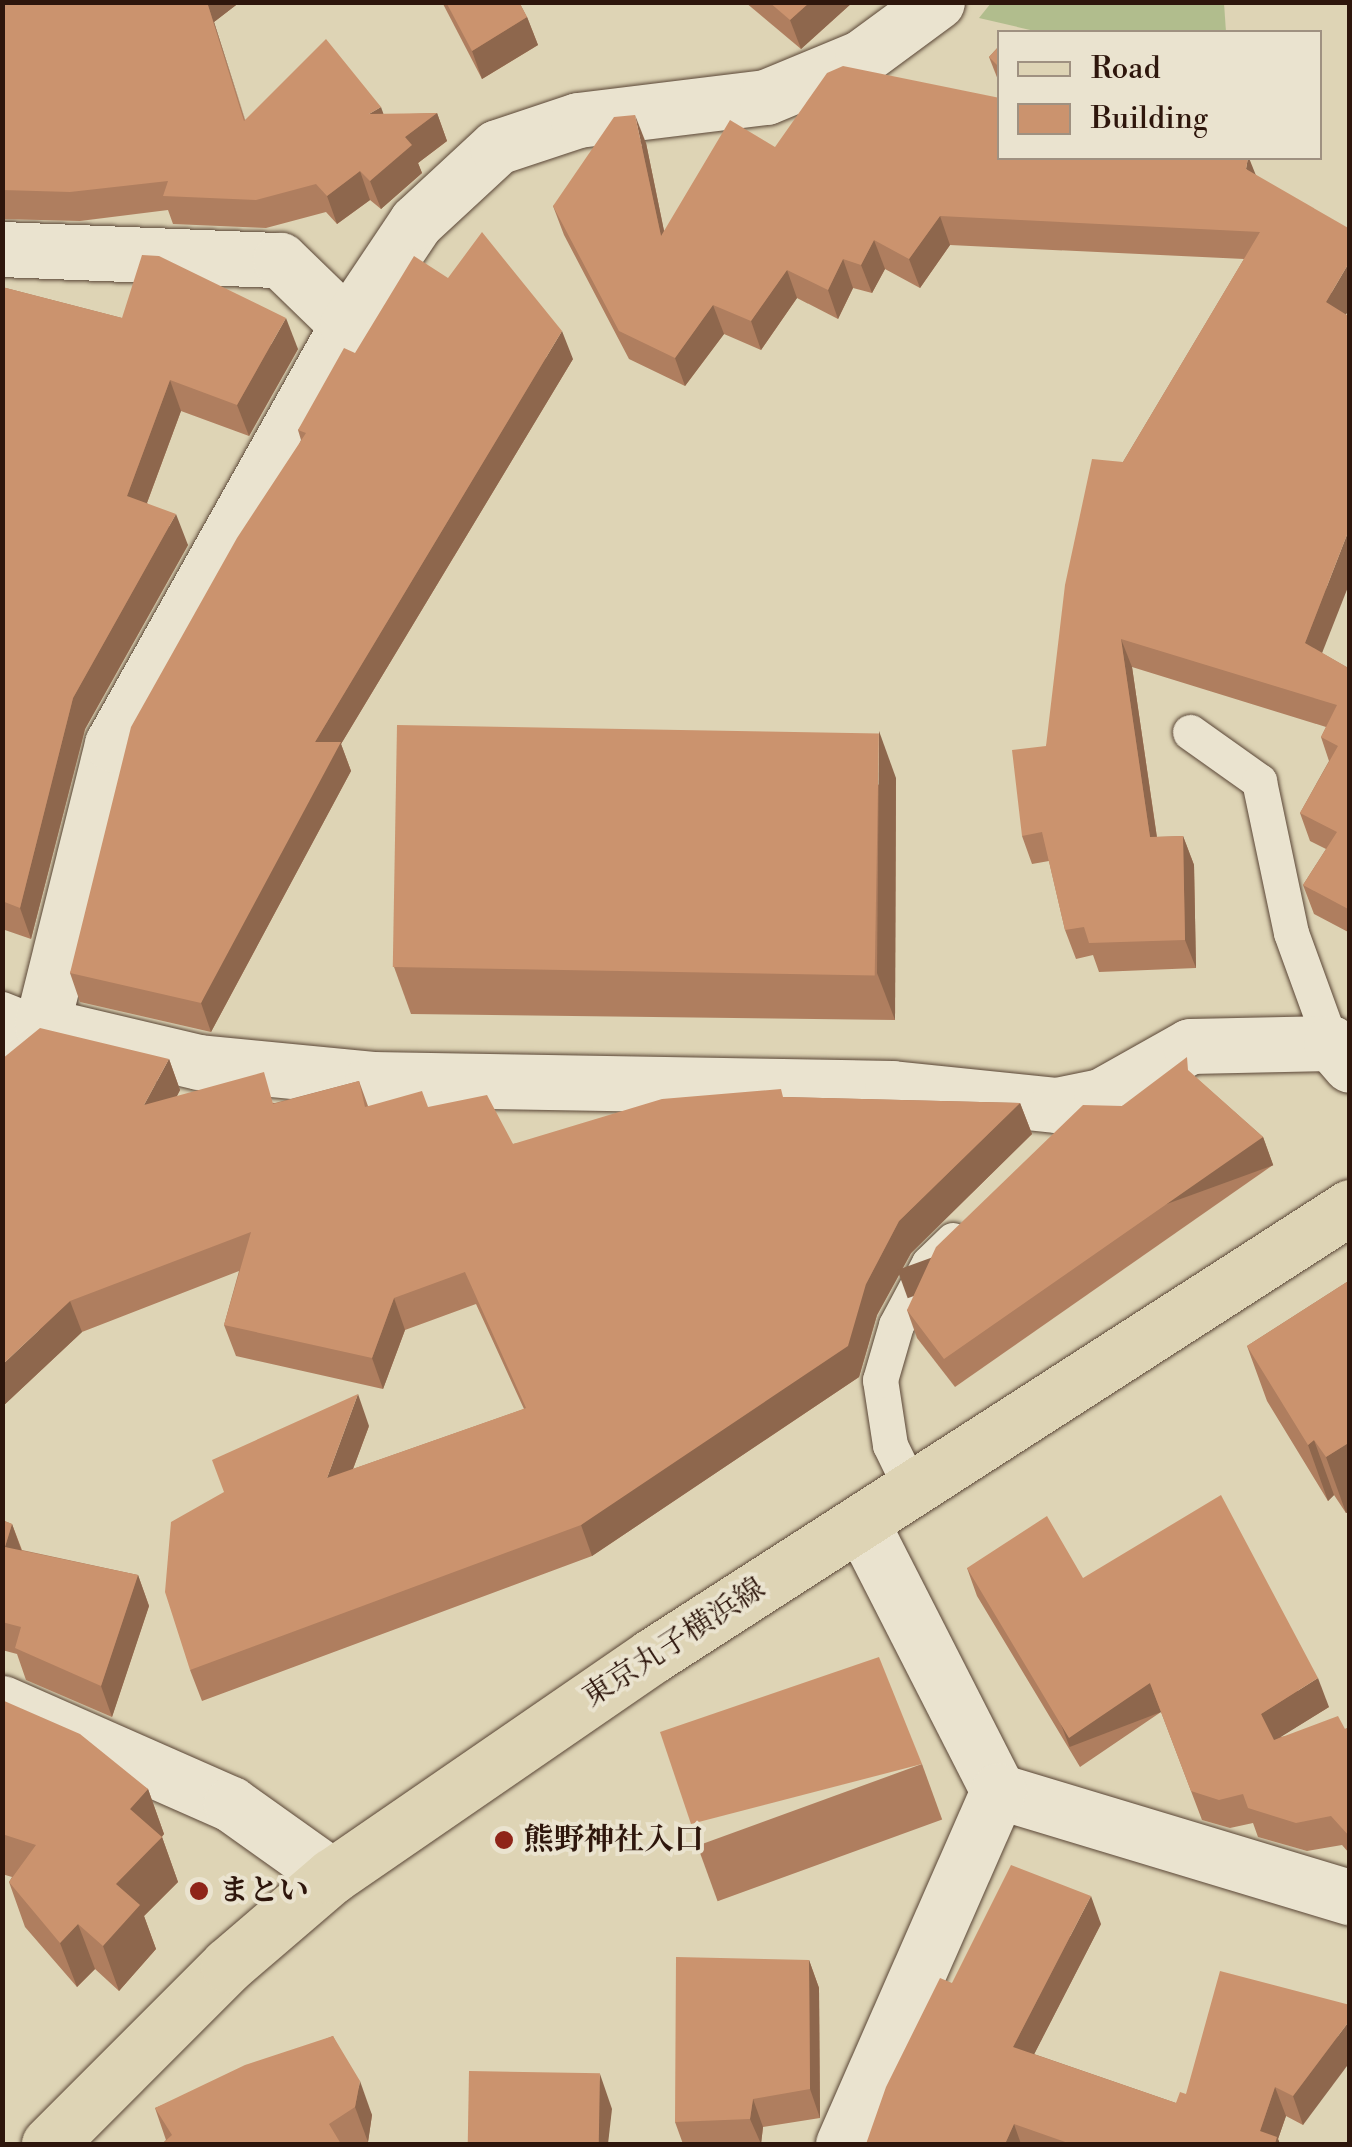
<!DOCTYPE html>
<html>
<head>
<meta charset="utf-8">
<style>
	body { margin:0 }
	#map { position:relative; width:1352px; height:2147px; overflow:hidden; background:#ded4b5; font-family:"Libre Bodoni","Noto Serif JP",serif }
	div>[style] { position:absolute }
	.green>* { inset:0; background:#b1bd8d }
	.roads { filter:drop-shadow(0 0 2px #5a4636) drop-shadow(0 0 2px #5a4636) }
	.lane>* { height:35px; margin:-17.5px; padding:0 17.5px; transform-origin:17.5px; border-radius:17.5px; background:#eae3cf }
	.street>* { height:55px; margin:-27.5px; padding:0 27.5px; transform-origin:27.5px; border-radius:27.5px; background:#eae3cf }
	.primary>* { height:55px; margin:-27.5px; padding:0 27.5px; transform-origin:27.5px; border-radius:27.5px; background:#ded4b5 }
	.wall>* { inset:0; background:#af7e5f; transform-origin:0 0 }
	.shaded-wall>* { inset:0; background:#8e674d; transform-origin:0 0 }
	.building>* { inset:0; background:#cb936e; transform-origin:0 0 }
	.dots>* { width:28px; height:28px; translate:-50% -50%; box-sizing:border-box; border:5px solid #eae3cf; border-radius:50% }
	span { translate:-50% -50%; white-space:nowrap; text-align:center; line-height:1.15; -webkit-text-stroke:8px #eae3cf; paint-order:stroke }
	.street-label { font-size:30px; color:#2e160c }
	.poi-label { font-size:30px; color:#2e160c; font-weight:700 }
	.left { translate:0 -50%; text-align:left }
	.frame { position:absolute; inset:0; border:5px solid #2e160c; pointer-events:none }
	.legend { position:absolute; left:997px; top:30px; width:325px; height:130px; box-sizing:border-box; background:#eae3cf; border:2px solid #9f9181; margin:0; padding:12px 18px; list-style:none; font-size:30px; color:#2e160c }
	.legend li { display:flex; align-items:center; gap:20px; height:50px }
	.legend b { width:50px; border:2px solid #9f9181 }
</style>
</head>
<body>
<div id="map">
	<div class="green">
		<i style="clip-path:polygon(991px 3px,1224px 3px,1226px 32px,1039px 32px,979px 18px)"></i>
	</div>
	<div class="roads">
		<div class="lane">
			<i style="left:1190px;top:732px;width:85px;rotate:35.4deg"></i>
			<i style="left:1259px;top:781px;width:155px;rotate:78.1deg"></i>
			<i style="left:1291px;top:933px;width:117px;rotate:70deg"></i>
			<i style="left:2px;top:1009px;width:43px;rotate:21.8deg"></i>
			<i style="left:912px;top:1490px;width:50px;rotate:-116.1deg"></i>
			<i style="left:890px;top:1445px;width:66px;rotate:-98.7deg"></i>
			<i style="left:880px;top:1380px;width:57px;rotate:-73.8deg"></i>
			<i style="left:896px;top:1325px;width:70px;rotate:-62deg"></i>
			<i style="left:929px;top:1263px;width:33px;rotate:-44deg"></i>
		</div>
		<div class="street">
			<i style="left:2px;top:249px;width:278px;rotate:2.3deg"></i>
			<i style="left:280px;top:260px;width:93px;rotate:44.1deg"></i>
			<i style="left:42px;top:1025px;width:161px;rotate:13.3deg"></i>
			<i style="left:199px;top:1062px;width:174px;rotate:5.6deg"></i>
			<i style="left:372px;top:1079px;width:520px;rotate:0.99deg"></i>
			<i style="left:892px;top:1088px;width:166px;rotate:5.9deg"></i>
			<i style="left:1057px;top:1105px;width:45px;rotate:-11.6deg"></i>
			<i style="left:1101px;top:1096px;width:102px;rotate:-29.3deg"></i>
			<i style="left:1190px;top:1046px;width:141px;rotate:-1.2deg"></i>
			<i style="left:1331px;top:1043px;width:29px;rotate:49deg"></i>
			<i style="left:2px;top:1063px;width:55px;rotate:-43.5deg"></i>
			<i style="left:42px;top:1025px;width:290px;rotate:-76deg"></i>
			<i style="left:112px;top:744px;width:480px;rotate:-60.7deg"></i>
			<i style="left:347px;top:325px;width:124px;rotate:-56.2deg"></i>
			<i style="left:416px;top:222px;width:110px;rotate:-42.8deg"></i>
			<i style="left:497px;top:147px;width:85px;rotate:-18.4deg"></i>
			<i style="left:578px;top:120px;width:189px;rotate:-7deg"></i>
			<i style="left:766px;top:97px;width:104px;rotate:-22.6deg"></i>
			<i style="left:862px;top:57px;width:93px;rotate:-36.3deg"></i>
			<i style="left:861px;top:1522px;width:302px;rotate:63deg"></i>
			<i style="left:998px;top:1791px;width:368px;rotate:16.8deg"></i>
			<i style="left:2px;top:1703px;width:250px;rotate:23.8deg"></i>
			<i style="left:231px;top:1804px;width:124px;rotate:35.5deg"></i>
			<i style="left:843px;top:2144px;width:386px;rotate:-66.3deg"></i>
		</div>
		<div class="primary">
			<i style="left:49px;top:2144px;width:253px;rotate:-45deg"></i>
			<i style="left:228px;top:1965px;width:137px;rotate:-40.6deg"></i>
			<i style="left:332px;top:1876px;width:388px;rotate:-34.5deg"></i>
			<i style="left:652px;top:1656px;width:830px;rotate:-32.75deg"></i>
		</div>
	</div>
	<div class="wall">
		<i style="clip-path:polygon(2px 2px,240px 2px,214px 22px,245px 120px,437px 113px,447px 141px,418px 163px,422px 173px,381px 209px,370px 200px,337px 224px,326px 212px,266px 228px,173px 224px,168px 210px,80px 221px,2px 219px)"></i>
		<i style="clip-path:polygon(442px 2px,519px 2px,527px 17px,538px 45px,482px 79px)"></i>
		<i style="clip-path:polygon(745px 2px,853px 2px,801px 49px)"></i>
		<i style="clip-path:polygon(1000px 45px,1000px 85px,989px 57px)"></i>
		<i style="clip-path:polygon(646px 143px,664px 231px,775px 147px,1256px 175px,1346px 315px,1322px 653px,1350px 669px,1350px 933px,1314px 914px,1303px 885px,1326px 849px,1310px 841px,1300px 813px,1329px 761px,1321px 737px,1326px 727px,1132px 667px,1157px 837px,1183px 836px,1194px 865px,1196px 968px,1099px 972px,1093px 955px,1076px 959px,1065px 930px,1049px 861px,1032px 864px,1022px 836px,1123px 462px,1244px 259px,950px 245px,920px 288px,885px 269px,872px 293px,853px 288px,838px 319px,797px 298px,761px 350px,724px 334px,685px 386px,629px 359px,564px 235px,553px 206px)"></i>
		<i style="clip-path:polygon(2px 287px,122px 318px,298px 349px,249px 436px,181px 411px,147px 503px,188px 545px,85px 729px,31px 939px,2px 929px)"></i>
		<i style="clip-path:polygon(355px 353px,573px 359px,341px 744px,351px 771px,211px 1032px,80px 1002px,70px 973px,301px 440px,298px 430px)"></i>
		<i style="clip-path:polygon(896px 778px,895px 1020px,411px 1014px,394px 967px)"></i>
		<i style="clip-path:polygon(169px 1059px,180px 1090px,177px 1096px,275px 1103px,359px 1081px,368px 1106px,428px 1107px,513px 1144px,784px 1097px,1020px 1103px,1032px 1134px,911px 1253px,877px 1315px,859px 1377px,592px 1556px,202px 1701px,190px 1670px,369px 1426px,353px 1469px,524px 1409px,476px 1304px,405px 1330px,383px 1389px,236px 1356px,224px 1325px,239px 1271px,82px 1332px,2px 1407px)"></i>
		<i style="clip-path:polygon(1194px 1076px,1263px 1137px,1273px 1165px,955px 1387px,917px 1338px,907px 1310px,1122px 1106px)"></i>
		<i style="clip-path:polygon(1350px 1280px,1350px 1511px,1346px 1513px,1334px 1495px,1328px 1501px,1267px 1401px,1247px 1346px)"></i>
		<i style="clip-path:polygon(2px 1520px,12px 1524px,22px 1550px,138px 1575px,149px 1606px,112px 1717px,26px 1680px,17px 1654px,2px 1650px)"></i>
		<i style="clip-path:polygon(967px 1568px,1083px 1578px,1329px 1707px,1280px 1737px,1345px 1729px,1350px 1727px,1350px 1854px,1342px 1845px,1307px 1851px,1258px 1837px,1253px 1823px,1230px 1828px,1202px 1820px,1161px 1712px,1080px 1767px,977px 1596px)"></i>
		<i style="clip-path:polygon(2px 1700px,148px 1789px,164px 1834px,162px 1837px,178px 1882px,144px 1916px,156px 1949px,119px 1991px,95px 1969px,77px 1987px,25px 1927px,9px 1882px,12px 1877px,2px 1874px)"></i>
		<i style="left:922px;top:1764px;width:59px;height:239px;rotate:70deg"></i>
		<i style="clip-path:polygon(1101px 1924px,1034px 2054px,1176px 2103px,1186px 2094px,1350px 2005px,1303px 2125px,1286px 2116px,1278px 2139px,1280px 2144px,866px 2144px,952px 1983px)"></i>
		<i style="clip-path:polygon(809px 1960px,819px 1988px,820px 2118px,763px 2127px,761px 2144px,683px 2144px,675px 2122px)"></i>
		<i style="clip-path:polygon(333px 2036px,372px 2115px,368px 2142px,363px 2144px,162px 2144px,166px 2140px,155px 2108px)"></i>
	</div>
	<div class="shaded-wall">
		<i style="clip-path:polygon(207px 2px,240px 2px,214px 22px,255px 150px)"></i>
		<i style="clip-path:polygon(810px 2px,853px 2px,801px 49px,790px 20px)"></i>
		<i style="clip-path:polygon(527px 17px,538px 45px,482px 79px,472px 51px)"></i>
		<i style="clip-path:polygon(381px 107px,391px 135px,369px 114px)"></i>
		<i style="clip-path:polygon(437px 113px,447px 141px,418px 163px,422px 173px,381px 209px,370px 181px,405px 137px)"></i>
		<i style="clip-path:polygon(635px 115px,646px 143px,671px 265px,661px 236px)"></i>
		<i style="clip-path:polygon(1248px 158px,1249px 158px,1259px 183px,1246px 169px)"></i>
		<i style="clip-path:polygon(360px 171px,370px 200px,337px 224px,327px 196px)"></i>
		<i style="clip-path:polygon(940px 216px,950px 245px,920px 288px,909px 259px)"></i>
		<i style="clip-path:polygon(874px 240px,885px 269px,872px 293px,861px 265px)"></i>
		<i style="clip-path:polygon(843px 259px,853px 288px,838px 319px,828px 290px)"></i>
		<i style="clip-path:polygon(1350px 261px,1350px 308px,1336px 331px,1326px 302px)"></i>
		<i style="clip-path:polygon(787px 270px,797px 298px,761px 350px,751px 321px)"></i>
		<i style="clip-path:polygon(713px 305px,724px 334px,685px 386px,675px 358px)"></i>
		<i style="clip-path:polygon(286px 318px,298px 349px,249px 436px,237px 405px)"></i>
		<i style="clip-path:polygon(562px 331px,573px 359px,341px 744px,351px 771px,211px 1032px,201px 1003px,315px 742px)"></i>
		<i style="clip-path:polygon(170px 380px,181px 411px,138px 527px,127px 496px)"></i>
		<i style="clip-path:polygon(176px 514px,188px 545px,85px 729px,31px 939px,20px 908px,73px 698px)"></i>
		<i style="clip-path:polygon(1350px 527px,1350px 582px,1315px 671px,1305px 643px)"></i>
		<i style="clip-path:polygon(1121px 639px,1132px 667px,1161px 866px,1150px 837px)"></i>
		<i style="clip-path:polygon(879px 731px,896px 778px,895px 1020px,877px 973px)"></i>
		<i style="clip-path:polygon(1183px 836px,1194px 865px,1196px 968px,1185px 940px)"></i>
		<i style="clip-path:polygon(169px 1059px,180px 1090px,156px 1136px,144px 1105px)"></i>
		<i style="clip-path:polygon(1020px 1103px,1032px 1134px,911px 1253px,877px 1315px,859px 1377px,592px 1556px,581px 1525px,866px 1284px,899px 1221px)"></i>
		<i style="left:1263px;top:1137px;width:30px;height:389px;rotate:70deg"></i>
		<i style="clip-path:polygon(394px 1298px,405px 1330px,383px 1389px,372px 1358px)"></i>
		<i style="clip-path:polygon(70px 1301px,82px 1332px,2px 1407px,2px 1365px)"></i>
		<i style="clip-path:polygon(358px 1394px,369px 1426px,338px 1509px,327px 1478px)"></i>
		<i style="clip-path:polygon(1314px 1440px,1334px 1495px,1328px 1501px,1308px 1445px)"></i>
		<i style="clip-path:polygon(1350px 1442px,1350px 1511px,1346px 1513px,1326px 1457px)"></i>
		<i style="clip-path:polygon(12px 1524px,23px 1555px,5px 1547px)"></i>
		<i style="clip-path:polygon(138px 1575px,149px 1606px,112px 1717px,101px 1686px)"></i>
		<i style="clip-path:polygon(1318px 1678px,1329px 1707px,1271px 1743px,1261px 1714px)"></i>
		<i style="left:1150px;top:1683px;width:31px;height:98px;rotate:69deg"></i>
		<i style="clip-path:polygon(148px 1789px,164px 1834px,153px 1846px,162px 1837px,178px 1882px,144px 1916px,156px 1949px,119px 1991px,103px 1946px,130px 1809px)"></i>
		<i style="clip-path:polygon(1091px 1896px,1101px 1924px,1023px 2076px,1013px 2047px)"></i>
		<i style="clip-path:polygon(78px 1924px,95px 1969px,77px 1987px,60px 1943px)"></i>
		<i style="clip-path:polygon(809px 1960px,819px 1988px,820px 2118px,810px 2089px)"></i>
		<i style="clip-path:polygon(1350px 2020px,1350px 2062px,1303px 2125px,1293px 2096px)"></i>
		<i style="clip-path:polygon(600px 2074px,612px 2109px,608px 2144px,592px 2144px)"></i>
		<i style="clip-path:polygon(360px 2081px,372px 2115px,368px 2142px,355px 2107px)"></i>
		<i style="clip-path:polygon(1275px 2087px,1286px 2116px,1278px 2139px,1280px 2144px,1265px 2144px,1260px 2131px)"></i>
		<i style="clip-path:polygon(753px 2099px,763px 2127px,761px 2144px,750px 2119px)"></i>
		<i style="clip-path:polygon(1014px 2124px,1021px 2144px,1005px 2144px)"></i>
	</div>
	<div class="building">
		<i style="clip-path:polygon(2px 2px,207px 2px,244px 121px,326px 39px,381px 107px,369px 114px,437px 113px,405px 137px,412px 145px,370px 181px,360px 171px,327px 196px,316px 184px,256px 200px,163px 196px,168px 181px,70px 192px,2px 190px)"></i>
		<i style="clip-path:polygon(446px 2px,519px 2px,527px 17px,472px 51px)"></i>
		<i style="clip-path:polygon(769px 2px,810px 2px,790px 20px)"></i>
		<i style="clip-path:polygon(1000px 45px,1000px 68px,989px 57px)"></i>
		<i style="clip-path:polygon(843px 66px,1000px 98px,1000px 158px,1248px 158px,1246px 169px,1350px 229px,1350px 261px,1326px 302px,1350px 317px,1350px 527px,1305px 643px,1350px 669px,1350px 910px,1303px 885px,1337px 832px,1300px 813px,1338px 746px,1321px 737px,1337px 705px,1121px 639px,1150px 837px,1183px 836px,1185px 940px,1089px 943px,1084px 927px,1065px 930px,1042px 832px,1022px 836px,1012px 750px,1046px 746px,1065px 585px,1092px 459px,1123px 462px,1260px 232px,940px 216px,909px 259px,874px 240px,861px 265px,843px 259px,828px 290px,787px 270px,751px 321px,713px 305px,675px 358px,619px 331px,553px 206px,614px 117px,635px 115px,661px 236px,730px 120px,775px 147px,827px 73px)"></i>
		<i style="clip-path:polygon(482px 232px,562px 331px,315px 742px,341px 742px,201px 1003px,70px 973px,131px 727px,237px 538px,306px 433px,298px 430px,344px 348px,355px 353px,414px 256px,448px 278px)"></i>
		<i style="clip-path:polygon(142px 255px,159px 256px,286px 318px,237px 405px,170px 380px,127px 496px,176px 514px,73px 698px,20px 908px,2px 901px,2px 287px,122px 318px)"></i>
		<i style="left:397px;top:725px;width:482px;height:242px;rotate:1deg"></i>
		<i style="clip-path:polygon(40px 1028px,169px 1059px,144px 1105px,264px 1072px,273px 1104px,359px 1081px,365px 1107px,422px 1091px,428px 1107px,487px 1095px,513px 1144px,662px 1099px,781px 1089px,783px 1097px,1020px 1103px,899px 1221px,866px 1284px,848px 1346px,581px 1525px,190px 1670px,165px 1592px,171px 1522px,224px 1492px,212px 1460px,358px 1394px,327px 1478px,526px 1408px,465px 1272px,394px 1298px,372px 1358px,224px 1325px,251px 1232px,70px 1301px,2px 1365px,2px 1059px)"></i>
		<i style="clip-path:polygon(1187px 1057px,1188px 1070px,1263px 1137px,944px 1359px,907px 1310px,936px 1247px,1083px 1105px,1122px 1106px)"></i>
		<i style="clip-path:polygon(1350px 1280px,1350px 1442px,1326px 1457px,1314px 1440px,1308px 1445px,1247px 1346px)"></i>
		<i style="clip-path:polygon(1221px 1495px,1318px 1678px,1261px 1714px,1274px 1740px,1338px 1716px,1345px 1729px,1350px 1727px,1350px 1837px,1331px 1816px,1296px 1823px,1248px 1808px,1243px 1794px,1219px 1800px,1191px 1791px,1150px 1683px,1069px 1738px,967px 1568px,1047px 1516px,1083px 1578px)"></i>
		<i style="clip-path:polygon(2px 1520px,12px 1524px,5px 1547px,138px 1575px,101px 1686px,15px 1648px,21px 1627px,2px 1622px)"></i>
		<i style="clip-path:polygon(879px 1657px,922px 1764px,691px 1824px,660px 1732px)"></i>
		<i style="clip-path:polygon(2px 1700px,80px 1734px,148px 1789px,130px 1809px,162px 1837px,116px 1884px,140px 1905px,103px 1946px,78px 1924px,60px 1943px,9px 1882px,36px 1845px,2px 1834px)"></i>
		<i style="clip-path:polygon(1011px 1865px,1091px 1896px,1013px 2047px,1176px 2103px,1180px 2092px,1186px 2094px,1220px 1971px,1350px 2005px,1350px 2020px,1293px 2096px,1275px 2087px,1260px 2131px,1277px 2137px,1275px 2144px,1134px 2144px,1129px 2143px,1128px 2144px,1071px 2144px,1014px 2124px,1005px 2144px,866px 2144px,886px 2087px,940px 1978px,952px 1983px)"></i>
		<i style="clip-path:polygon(676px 1957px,809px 1960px,810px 2089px,753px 2099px,750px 2119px,675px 2122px)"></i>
		<i style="clip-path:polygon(333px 2036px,360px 2081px,355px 2107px,329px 2124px,341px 2144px,162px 2144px,172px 2135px,155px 2108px,245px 2065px)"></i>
		<i style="left:469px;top:2071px;width:131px;height:73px;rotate:1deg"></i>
	</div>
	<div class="dots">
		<i style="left:504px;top:1840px;background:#8f2418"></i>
		<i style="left:199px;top:1891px;background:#8f2418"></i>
	</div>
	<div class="street-label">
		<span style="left:674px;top:1643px;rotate:-33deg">東京丸子横浜線</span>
	</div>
	<div class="poi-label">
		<span class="left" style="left:524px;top:1840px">熊野神社入口</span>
		<span class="left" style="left:219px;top:1891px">まとい</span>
	</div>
	<div class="frame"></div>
	<ul class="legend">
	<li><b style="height:12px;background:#ded4b5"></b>Road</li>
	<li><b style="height:28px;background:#cb936e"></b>Building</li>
	</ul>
</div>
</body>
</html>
